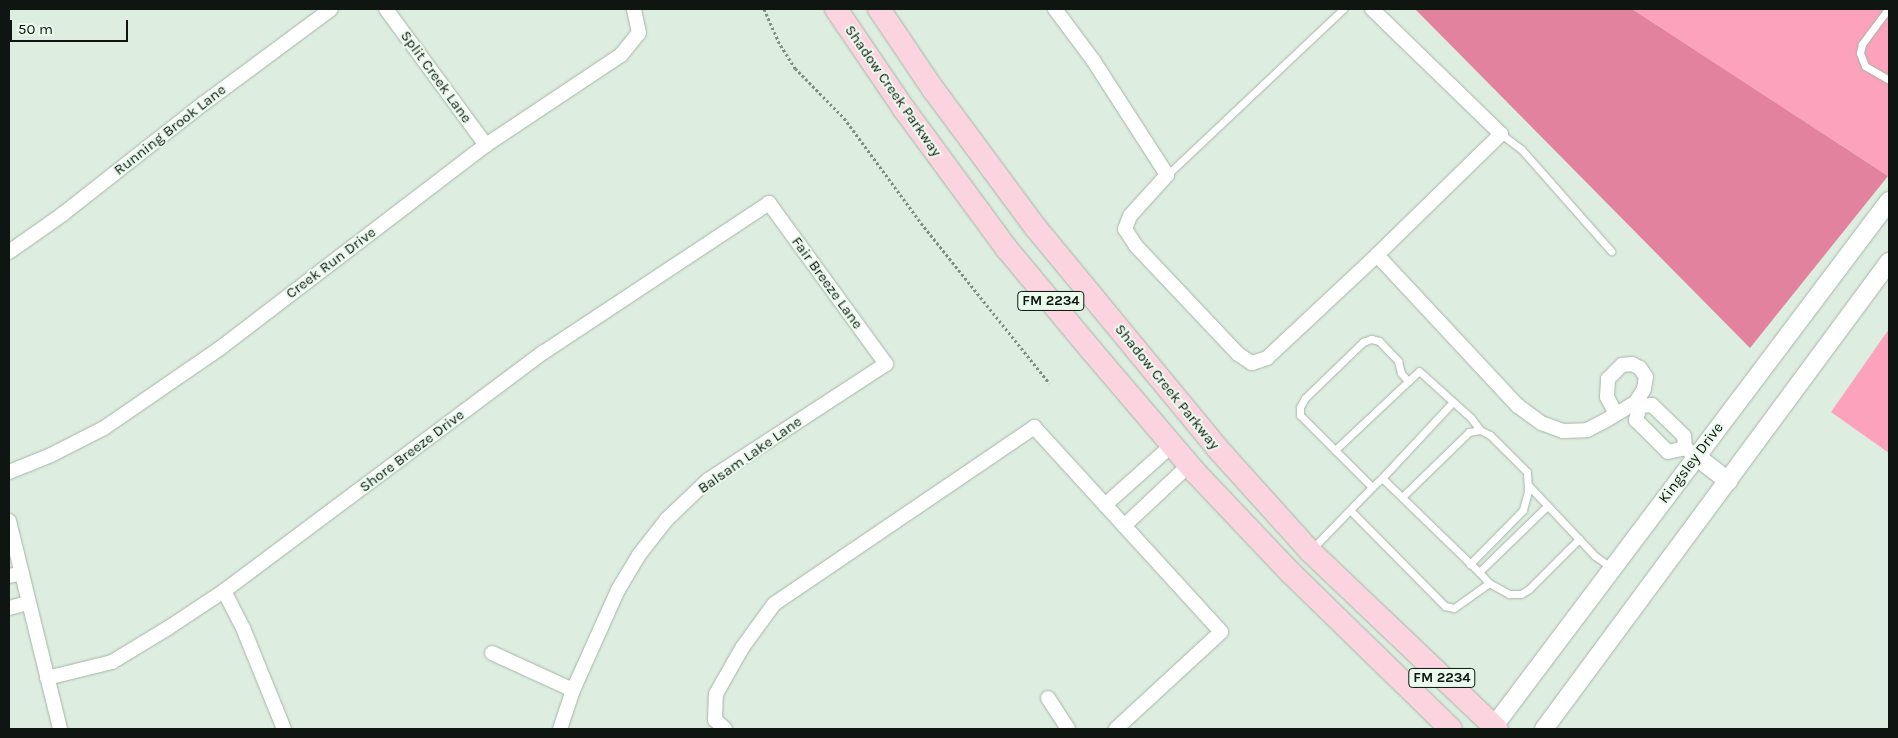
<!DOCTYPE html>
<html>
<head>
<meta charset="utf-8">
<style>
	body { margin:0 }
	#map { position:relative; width:1898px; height:738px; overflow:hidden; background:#ddeddf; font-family:Karla,sans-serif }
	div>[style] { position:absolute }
	.green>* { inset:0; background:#fda2bc }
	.forest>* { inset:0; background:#e3829f }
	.path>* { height:3px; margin-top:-1.5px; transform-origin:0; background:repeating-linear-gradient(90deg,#828d83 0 2.5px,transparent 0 5px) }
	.roads { filter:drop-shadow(0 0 1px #a5b5a7) drop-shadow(0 0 1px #a5b5a7) }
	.service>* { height:7px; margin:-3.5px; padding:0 3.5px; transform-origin:3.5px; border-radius:3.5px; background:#fff }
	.minor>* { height:14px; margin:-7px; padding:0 7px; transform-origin:7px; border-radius:7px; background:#fff }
	.tertiary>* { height:18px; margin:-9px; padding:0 9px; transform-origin:9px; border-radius:9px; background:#fff }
	.primary>* { height:22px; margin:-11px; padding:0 11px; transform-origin:11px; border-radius:11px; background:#fcd4df }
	span { translate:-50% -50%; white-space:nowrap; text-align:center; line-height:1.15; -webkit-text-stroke:4px #eafbec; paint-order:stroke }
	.shield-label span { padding:1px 4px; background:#eafbec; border:1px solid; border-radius:4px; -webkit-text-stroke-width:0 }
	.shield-label { font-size:14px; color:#0f1510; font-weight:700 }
	.street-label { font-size:15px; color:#0f1510 }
	.frame { position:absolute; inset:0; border:10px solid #0f1510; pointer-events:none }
	.scale { position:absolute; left:10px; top:20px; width:118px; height:22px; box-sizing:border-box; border:2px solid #0f1510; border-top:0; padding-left:6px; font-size:15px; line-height:18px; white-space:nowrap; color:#0f1510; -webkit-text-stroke:4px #eafbec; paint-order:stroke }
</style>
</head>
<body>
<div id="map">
	<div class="green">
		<i style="clip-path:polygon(1632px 9px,1889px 9px,1889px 174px,1888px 176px)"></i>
		<i style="clip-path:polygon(1889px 329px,1889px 453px,1831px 412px)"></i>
	</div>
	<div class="forest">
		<i style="clip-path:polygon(1415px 9px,1632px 9px,1888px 176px,1750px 348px)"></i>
	</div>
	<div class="path">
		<i style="left:764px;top:9px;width:35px;rotate:66deg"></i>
		<i style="left:778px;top:41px;width:32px;rotate:58deg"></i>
		<i style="left:795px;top:68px;width:70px;rotate:45.6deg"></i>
		<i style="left:844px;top:118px;width:130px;rotate:53.7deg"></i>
		<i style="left:921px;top:223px;width:205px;rotate:51.3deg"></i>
	</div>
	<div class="roads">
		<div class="service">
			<i style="left:1888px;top:9px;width:44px;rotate:126.6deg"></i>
			<i style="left:1862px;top:44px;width:9px;rotate:103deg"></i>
			<i style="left:1860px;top:53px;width:14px;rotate:69deg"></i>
			<i style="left:1865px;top:66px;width:28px;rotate:30deg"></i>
			<i style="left:1501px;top:134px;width:26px;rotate:37deg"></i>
			<i style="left:1522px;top:150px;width:135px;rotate:48.6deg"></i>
			<i style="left:1167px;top:175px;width:242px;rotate:-43.3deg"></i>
			<i style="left:1335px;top:450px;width:49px;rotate:-135deg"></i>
			<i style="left:1300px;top:415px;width:8px;rotate:-90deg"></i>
			<i style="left:1300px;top:407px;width:10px;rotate:-61deg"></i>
			<i style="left:1305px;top:398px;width:81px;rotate:-44deg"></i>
			<i style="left:1363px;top:342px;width:9px;rotate:-21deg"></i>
			<i style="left:1371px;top:339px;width:8px;rotate:14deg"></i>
			<i style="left:1379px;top:341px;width:28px;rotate:46deg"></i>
			<i style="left:1398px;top:361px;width:12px;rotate:76deg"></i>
			<i style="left:1401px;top:373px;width:11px;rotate:49deg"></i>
			<i style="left:1382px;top:478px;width:103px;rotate:-47deg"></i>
			<i style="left:1529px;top:486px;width:96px;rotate:46.7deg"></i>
			<i style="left:1595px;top:556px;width:21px;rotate:35deg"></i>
			<i style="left:1372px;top:487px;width:13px;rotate:-42deg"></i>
			<i style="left:1382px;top:478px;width:135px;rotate:44.1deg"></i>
			<i style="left:1479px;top:572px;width:95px;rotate:-44.1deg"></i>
			<i style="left:1402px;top:497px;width:93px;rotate:-44.1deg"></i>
			<i style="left:1469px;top:432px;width:11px;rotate:-10deg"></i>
			<i style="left:1480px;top:430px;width:11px;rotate:27deg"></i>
			<i style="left:1490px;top:435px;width:52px;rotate:45deg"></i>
			<i style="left:1527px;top:472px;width:19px;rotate:87deg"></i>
			<i style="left:1528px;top:491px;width:20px;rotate:105deg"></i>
			<i style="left:1523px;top:510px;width:76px;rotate:134.5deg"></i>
			<i style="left:1350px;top:510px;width:135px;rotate:45.3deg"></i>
			<i style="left:1445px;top:606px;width:9px;rotate:13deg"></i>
			<i style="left:1454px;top:608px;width:43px;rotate:-35.5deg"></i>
			<i style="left:1489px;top:583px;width:15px;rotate:-132deg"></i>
			<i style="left:1312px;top:549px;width:86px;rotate:-45.9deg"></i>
			<i style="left:1372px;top:487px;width:52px;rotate:-135deg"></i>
			<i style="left:1335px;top:450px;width:115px;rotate:-43.2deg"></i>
			<i style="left:1419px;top:371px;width:70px;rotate:42.1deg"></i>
			<i style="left:1471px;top:418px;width:15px;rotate:53deg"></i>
			<i style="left:1489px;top:583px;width:23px;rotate:29deg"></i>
			<i style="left:1509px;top:594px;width:12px"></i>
			<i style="left:1521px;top:594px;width:9px;rotate:-32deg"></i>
			<i style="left:1529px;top:589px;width:71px;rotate:-45deg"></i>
		</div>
		<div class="minor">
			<i style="left:386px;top:9px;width:169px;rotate:53.7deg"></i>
			<i style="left:1055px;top:9px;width:64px;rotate:53.3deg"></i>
			<i style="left:1093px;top:60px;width:137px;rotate:57.2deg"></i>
			<i style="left:1167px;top:175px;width:55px;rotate:132.1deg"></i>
			<i style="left:1130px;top:216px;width:14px;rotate:111deg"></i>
			<i style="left:1125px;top:229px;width:20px;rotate:57deg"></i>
			<i style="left:1136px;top:246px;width:149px;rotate:46.6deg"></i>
			<i style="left:1238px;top:354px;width:17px;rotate:33deg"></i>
			<i style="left:1252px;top:363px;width:16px;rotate:-18deg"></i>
			<i style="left:1267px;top:358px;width:151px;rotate:-43.1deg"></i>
			<i style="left:1372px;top:9px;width:180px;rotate:44.1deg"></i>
			<i style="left:1501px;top:134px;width:173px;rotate:135.7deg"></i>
			<i style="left:1377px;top:255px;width:207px;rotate:47deg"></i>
			<i style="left:1518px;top:406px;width:29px;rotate:36deg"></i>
			<i style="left:1541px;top:423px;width:23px;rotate:20deg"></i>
			<i style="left:1563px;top:431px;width:24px;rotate:-2deg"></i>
			<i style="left:1587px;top:430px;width:18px;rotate:-27deg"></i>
			<i style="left:1603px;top:422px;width:39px;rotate:-31deg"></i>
			<i style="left:1636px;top:402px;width:15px;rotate:-58deg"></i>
			<i style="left:1644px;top:389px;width:12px;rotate:-81deg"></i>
			<i style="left:1646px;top:377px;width:11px;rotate:-124deg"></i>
			<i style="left:1640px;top:368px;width:9px;rotate:-153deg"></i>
			<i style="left:1632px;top:364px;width:10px;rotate:174deg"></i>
			<i style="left:1622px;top:365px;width:20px;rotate:135deg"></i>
			<i style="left:1608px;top:379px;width:18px;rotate:93deg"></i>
			<i style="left:1607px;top:397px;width:19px;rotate:62deg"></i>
			<i style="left:9px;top:252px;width:66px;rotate:-35.1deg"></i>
			<i style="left:63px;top:214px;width:178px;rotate:-38.2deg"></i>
			<i style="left:203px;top:104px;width:159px;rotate:-36.6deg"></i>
			<i style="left:1640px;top:406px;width:12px;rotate:-5deg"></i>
			<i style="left:1652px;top:405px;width:45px;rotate:44.1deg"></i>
			<i style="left:1684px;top:436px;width:12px;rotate:85deg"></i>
			<i style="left:1685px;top:448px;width:14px;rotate:36deg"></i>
			<i style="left:1640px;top:406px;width:15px;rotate:106deg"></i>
			<i style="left:1636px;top:420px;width:45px;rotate:45deg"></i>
			<i style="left:1668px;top:452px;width:17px;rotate:-13deg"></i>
			<i style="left:9px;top:472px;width:45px;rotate:-22deg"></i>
			<i style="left:51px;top:455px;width:59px;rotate:-27deg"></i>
			<i style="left:104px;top:428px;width:140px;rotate:-34.5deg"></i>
			<i style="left:219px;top:349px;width:336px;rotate:-37.4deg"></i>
			<i style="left:486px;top:145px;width:162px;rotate:-33.7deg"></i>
			<i style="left:621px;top:55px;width:28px;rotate:-51deg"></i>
			<i style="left:639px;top:33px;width:25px;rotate:-102deg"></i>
			<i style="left:1105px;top:505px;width:90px;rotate:-41.8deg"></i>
			<i style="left:9px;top:521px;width:214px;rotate:76.2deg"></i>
			<i style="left:1124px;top:526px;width:89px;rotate:-43.2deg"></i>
			<i style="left:9px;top:576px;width:13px;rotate:-13deg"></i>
			<i style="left:224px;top:591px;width:42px;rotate:62.8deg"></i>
			<i style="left:243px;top:628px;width:109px;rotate:67.9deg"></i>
			<i style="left:9px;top:608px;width:20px;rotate:-15deg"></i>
			<i style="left:492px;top:653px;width:89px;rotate:24.6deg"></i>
			<i style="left:47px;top:678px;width:67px;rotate:-13.8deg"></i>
			<i style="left:112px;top:662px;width:66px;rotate:-31.3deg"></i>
			<i style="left:168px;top:628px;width:67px;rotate:-33.5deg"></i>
			<i style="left:224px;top:591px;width:399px;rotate:-36.8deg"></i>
			<i style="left:544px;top:352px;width:270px;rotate:-33.5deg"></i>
			<i style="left:769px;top:203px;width:199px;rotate:54deg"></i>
			<i style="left:886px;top:364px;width:212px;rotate:146.9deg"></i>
			<i style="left:708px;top:480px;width:57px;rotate:136.4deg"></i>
			<i style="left:667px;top:519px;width:46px;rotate:127.9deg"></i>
			<i style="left:639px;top:555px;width:41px;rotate:121deg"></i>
			<i style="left:618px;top:590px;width:110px;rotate:114.2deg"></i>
			<i style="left:573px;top:690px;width:41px;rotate:108.4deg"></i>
			<i style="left:1048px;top:698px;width:37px;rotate:57deg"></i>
			<i style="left:725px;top:729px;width:13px;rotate:-138deg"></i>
			<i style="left:715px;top:720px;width:26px;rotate:-88deg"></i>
			<i style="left:716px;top:694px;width:53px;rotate:-60.5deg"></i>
			<i style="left:742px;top:648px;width:54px;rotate:-54deg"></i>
			<i style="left:774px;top:604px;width:315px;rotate:-34.2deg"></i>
			<i style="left:1034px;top:427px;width:277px;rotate:47.6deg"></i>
			<i style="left:1221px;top:632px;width:143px;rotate:137.3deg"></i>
		</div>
		<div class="tertiary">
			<i style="left:1696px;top:456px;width:41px;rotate:38deg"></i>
			<i style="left:1494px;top:726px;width:657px;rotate:-53.04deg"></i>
			<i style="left:1544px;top:729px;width:581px;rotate:-53.54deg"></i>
		</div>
		<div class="primary">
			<i style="left:836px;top:9px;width:121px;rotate:55.8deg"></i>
			<i style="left:904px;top:109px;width:174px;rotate:53.7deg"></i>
			<i style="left:1007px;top:249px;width:133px;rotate:50.2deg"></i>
			<i style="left:1092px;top:351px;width:159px;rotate:49.6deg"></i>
			<i style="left:1195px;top:472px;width:139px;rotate:46.5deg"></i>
			<i style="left:1291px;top:573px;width:223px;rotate:44.3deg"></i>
			<i style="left:879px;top:9px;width:97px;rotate:56deg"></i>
			<i style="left:933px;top:89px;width:173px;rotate:53.5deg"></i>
			<i style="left:1036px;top:228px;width:288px;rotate:50.5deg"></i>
			<i style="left:1219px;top:450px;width:136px;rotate:48deg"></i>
			<i style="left:1310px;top:551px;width:258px;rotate:43.6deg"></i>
		</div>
	</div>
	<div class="shield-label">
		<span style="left:1051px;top:301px">FM 2234</span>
		<span style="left:1442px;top:678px">FM 2234</span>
	</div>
	<div class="street-label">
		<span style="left:436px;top:77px;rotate:54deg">Split Creek Lane</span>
		<span style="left:893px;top:91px;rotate:55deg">Shadow Creek Parkway</span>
		<span style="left:170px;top:130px;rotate:-38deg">Running Brook Lane</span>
		<span style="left:331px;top:263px;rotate:-37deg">Creek Run Drive</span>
		<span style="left:827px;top:283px;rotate:54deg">Fair Breeze Lane</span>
		<span style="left:1167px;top:387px;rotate:51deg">Shadow Creek Parkway</span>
		<span style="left:412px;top:451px;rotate:-37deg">Shore Breeze Drive</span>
		<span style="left:750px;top:455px;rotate:-35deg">Balsam Lake Lane</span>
		<span style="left:1691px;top:463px;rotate:-53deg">Kingsley Drive</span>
	</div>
	<div class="frame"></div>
	<div class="scale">50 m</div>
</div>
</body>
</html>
